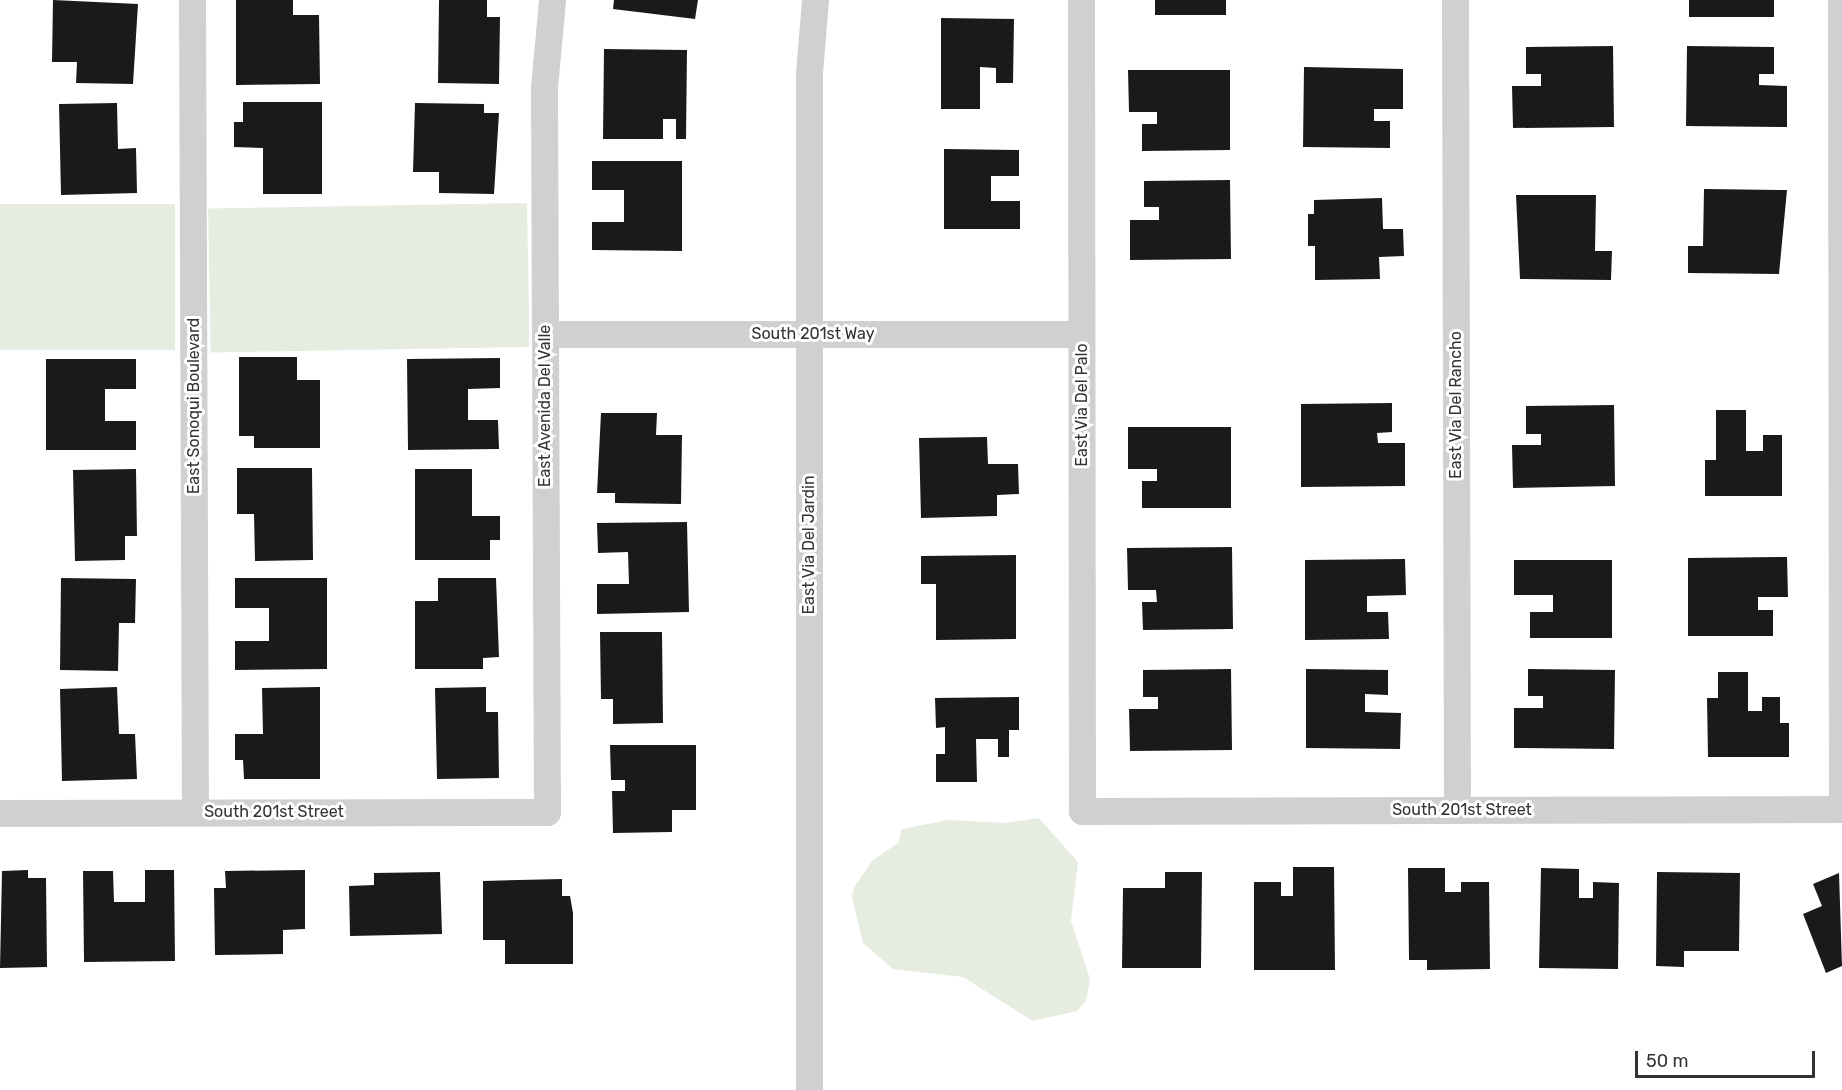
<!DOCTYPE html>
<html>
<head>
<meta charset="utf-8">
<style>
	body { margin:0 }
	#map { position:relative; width:1842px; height:1090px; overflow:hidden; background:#fff; font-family:Rubik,sans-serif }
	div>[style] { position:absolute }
	.green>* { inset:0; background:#e6ecdf; transform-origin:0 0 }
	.building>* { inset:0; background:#1a1a1a; transform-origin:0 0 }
	.street>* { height:27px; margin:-13.5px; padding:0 13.5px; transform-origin:13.5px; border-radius:13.5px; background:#d0d0d0 }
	span { translate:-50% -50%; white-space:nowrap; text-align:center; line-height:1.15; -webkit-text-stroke:6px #fff; paint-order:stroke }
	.street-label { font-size:16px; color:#333 }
	.scale { position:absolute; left:1635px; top:1051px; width:180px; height:27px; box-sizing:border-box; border:3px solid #333; border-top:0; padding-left:8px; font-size:18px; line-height:21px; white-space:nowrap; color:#333; -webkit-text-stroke:4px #fff; paint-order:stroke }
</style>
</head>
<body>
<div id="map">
	<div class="green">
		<i style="left:527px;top:203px;width:144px;height:319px;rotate:89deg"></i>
		<i style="left:0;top:204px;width:175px;height:146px"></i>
		<i style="clip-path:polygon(1039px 818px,1078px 862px,1071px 921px,1090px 979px,1086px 1001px,1077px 1011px,1033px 1021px,963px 977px,893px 969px,863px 943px,852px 897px,854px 887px,873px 860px,898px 843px,902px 829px,948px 820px,1006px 823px)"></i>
	</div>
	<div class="building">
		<i style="clip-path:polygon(53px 0,138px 4px,133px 84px,76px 83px,77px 62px,52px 62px)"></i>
		<i style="clip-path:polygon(236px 0,293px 0,293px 15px,319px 15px,320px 84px,236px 85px)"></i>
		<i style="clip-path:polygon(439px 0,487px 0,487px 17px,500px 17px,499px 84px,438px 83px)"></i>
		<i style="clip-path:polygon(614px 0,698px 0,695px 19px,613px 9px)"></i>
		<i style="left:1155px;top:0;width:71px;height:15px"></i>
		<i style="left:1689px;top:0;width:85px;height:17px"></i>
		<i style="clip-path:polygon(941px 18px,1014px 19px,1013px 83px,996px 83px,996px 68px,980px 67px,980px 109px,941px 109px)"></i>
		<i style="clip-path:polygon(1613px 46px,1614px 127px,1513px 128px,1512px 86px,1541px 86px,1541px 74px,1526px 74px,1526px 47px)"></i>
		<i style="clip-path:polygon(1687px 46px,1774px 47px,1774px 74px,1759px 74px,1759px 85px,1787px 86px,1787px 127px,1686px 126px)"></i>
		<i style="clip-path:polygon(604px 49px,687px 50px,686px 139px,676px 139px,676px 119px,663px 119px,663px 139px,603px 139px)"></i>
		<i style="clip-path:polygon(1304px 67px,1403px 69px,1403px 109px,1374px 109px,1374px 121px,1390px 121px,1390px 148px,1303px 147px)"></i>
		<i style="clip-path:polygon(1128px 70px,1230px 70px,1230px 150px,1142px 151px,1142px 124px,1157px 124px,1157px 112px,1129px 112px)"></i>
		<i style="clip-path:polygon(243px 102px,322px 102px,322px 194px,263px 194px,263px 148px,234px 147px,234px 122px,243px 122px)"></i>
		<i style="clip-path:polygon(117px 103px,118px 149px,136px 148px,137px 193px,61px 195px,59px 104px)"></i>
		<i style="clip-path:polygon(415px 103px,484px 104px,484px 113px,499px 113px,494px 194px,439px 193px,439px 172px,413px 172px)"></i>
		<i style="clip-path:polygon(944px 149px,1019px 150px,1019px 176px,991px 176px,991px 201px,1020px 201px,1020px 229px,944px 229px)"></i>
		<i style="clip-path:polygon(592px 161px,682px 161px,682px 251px,592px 250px,592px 222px,624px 222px,624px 190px,592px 190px)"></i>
		<i style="clip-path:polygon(1230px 180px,1231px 259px,1130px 260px,1130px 220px,1159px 220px,1159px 207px,1144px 207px,1144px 181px)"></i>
		<i style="clip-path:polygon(1704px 189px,1787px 190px,1779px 274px,1688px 273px,1688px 246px,1703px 246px)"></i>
		<i style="clip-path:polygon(1516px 195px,1596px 195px,1595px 251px,1612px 251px,1611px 280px,1520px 279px)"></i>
		<i style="clip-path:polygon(1382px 198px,1383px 229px,1403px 229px,1404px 256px,1379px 257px,1380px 279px,1315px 280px,1315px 246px,1308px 246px,1308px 214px,1314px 214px,1314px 200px)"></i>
		<i style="clip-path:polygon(239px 357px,297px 357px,297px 380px,320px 380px,320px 448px,254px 448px,254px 436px,239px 436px)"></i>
		<i style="clip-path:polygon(500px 358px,500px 388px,468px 389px,468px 420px,498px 420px,499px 449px,408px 450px,407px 359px)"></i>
		<i style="clip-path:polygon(46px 359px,136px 359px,136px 389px,105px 389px,105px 421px,136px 421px,136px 450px,46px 450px)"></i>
		<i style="clip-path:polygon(1392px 403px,1392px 432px,1377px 433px,1378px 443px,1405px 443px,1405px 486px,1301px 487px,1301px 404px)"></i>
		<i style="clip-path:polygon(1614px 405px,1615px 486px,1513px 488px,1512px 445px,1541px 445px,1541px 434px,1526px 434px,1526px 406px)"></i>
		<i style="clip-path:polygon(1716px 410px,1746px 410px,1746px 451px,1763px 451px,1763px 435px,1782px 435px,1782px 496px,1705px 496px,1705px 460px,1716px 460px)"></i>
		<i style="clip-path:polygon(601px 413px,657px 413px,656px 435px,682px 435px,681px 504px,615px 503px,615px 493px,597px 493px)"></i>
		<i style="clip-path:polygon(1128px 427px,1231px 427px,1231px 508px,1142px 508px,1142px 481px,1157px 481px,1157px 469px,1128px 469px)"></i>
		<i style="clip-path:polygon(987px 437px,988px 464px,1018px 464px,1019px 494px,997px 495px,997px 516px,921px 518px,919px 438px)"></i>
		<i style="clip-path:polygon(237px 468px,312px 468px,313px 560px,255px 561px,254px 514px,237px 514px)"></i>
		<i style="clip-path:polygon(136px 469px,137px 536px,125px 536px,125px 560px,75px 561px,73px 470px)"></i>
		<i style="clip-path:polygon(415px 469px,472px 469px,472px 516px,500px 516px,500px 540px,490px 540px,490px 560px,415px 560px)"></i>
		<i style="clip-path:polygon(687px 522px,689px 612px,597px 614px,597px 584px,629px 584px,628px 552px,598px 553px,597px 523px)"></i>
		<i style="clip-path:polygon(1232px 547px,1233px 629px,1143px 630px,1142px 602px,1157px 602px,1156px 590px,1128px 590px,1127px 548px)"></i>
		<i style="clip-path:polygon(1016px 555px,1016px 639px,936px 640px,936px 584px,921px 584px,921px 556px)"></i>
		<i style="clip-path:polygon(1787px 557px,1788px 597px,1758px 597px,1758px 610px,1773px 610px,1773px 636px,1688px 636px,1688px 558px)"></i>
		<i style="clip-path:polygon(1405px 559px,1406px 595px,1367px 596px,1367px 612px,1388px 612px,1389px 639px,1305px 640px,1305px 560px)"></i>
		<i style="clip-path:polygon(1514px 560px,1612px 560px,1612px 638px,1530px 638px,1530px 612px,1553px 612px,1553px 595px,1514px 595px)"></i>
		<i style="clip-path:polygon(61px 578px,136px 579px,135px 623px,119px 623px,118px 671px,60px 670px)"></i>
		<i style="clip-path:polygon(235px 578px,327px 578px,327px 669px,235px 670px,235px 641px,269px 641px,269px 608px,235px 608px)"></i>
		<i style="clip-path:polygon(438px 578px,496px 578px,499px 657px,483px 658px,483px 669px,415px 669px,415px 601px,438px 601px)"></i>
		<i style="clip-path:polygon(600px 632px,662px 632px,663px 723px,613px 724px,613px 699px,601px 699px)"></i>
		<i style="clip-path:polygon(1231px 669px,1232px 750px,1130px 751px,1129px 709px,1158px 709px,1158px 697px,1143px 697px,1143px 670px)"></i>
		<i style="clip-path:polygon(1306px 669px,1388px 670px,1388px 695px,1365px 694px,1365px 712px,1401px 713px,1400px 749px,1306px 748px)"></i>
		<i style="clip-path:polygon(1528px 669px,1615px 670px,1614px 749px,1514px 748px,1514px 708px,1543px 708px,1543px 696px,1528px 696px)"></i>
		<i style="clip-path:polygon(1718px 672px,1748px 672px,1748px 711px,1762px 711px,1762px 697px,1780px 697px,1780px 723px,1789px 723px,1789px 757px,1708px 757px,1707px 698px,1718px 698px)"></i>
		<i style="clip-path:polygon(117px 687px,119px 734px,135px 734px,137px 779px,62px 781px,60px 689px)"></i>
		<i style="clip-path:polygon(320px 687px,320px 779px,244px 779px,243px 760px,235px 760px,235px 734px,263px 734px,262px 688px)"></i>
		<i style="clip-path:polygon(486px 687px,486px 712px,498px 712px,499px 778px,437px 779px,435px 688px)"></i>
		<i style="clip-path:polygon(1019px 697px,1019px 730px,1009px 730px,1009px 757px,998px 757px,998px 739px,976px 739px,977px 782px,936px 782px,936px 754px,945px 754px,945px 727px,936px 728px,935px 698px)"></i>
		<i style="clip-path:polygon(610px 745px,696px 745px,696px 810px,672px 810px,672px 832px,613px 833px,612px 791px,625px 791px,625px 780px,611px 780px)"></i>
		<i style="clip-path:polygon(1293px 867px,1334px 867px,1335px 970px,1254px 970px,1254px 882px,1281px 882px,1281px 896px,1293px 896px)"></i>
		<i style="clip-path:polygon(1408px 868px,1445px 868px,1445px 892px,1461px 892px,1461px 882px,1489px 882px,1490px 969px,1427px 970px,1427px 960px,1409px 960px)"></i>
		<i style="clip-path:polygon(1541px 868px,1579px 869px,1579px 898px,1593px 898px,1593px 882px,1619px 883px,1618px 969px,1539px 968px)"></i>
		<i style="clip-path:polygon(28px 870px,28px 878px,46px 878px,47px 967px,0 968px,2px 871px)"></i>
		<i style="clip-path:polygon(145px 870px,174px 870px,175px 961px,84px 962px,83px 871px,113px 871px,114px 902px,145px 902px)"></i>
		<i style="clip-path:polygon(305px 870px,305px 929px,283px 930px,283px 954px,215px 955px,214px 888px,226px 888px,225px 871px)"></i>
		<i style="clip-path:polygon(440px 872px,442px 934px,350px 936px,349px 886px,374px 885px,374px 873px)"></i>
		<i style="clip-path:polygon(1165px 872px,1202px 872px,1201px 968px,1122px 968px,1123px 888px,1165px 888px)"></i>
		<i style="clip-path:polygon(1657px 872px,1740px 873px,1739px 951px,1684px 951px,1684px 967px,1656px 966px)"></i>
		<i style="clip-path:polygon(1839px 873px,1842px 966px,1826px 973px,1803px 914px,1822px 906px,1813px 884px)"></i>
		<i style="clip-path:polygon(562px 879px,562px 896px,570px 896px,573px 913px,573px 964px,505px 964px,505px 940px,483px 940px,483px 881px)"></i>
	</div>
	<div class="street">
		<i style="left:192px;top:0;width:812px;rotate:89.79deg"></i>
		<i style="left:1081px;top:0;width:811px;rotate:89.93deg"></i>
		<i style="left:1082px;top:811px;width:760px;rotate:-0.15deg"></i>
		<i style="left:1842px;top:809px;width:809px;rotate:-90.07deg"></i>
		<i style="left:1455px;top:0;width:810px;rotate:89.86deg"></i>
		<i style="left:545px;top:334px;width:536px"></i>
		<i style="left:0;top:813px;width:547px;rotate:-0.1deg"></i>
		<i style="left:547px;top:812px;width:725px;rotate:-90.24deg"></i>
		<i style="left:544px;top:87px;width:87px;rotate:-84.7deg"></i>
		<i style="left:809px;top:1090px;width:1017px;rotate:-90deg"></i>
		<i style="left:809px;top:73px;width:73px;rotate:-85.3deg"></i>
	</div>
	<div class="street-label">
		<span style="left:813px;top:334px">South 201st Way</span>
		<span style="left:1082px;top:405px;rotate:-90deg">East Via Del Palo</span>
		<span style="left:1456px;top:405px;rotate:-90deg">East Via Del Rancho</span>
		<span style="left:194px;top:406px;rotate:-90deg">East Sonoqui Boulevard</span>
		<span style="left:545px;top:406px;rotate:-90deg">East Avenida Del Valle</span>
		<span style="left:809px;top:545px;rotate:-90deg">East Via Del Jardin</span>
		<span style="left:1462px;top:810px">South 201st Street</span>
		<span style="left:274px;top:812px">South 201st Street</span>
	</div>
	<div class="scale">50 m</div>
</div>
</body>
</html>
